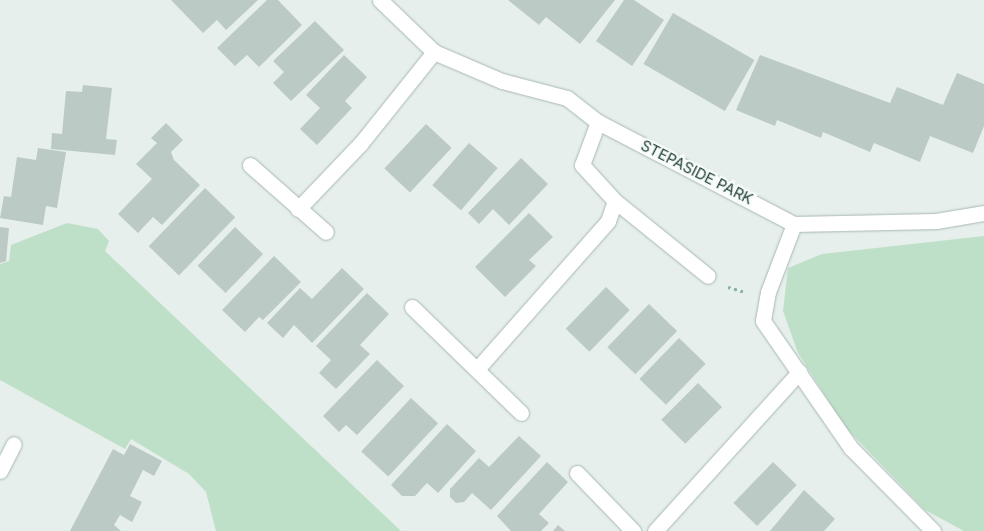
<!DOCTYPE html>
<html>
<head>
<meta charset="utf-8">
<style>
	body { margin:0 }
	#map { position:relative; width:984px; height:531px; overflow:hidden; background:#e6efeb; font-family:Inter,sans-serif }
	div>[style] { position:absolute }
	.green>* { inset:0; background:#bfe0c8 }
	.building>* { inset:0; background:#bbcac4; transform-origin:0 0 }
	.path>* { height:3px; margin-top:-1.5px; transform-origin:0; background:repeating-linear-gradient(90deg,#86b3a5 0 2.5px,transparent 0 6.5px) }
	.roads { filter:drop-shadow(0 0 1px #a8b8b2) drop-shadow(0 0 1px #a8b8b2) }
	.street>* { height:15px; margin:-7.5px; padding:0 7.5px; transform-origin:7.5px; border-radius:7.5px; background:#fff }
	span { translate:-50% -50%; white-space:nowrap; text-align:center; line-height:1.15; -webkit-text-stroke:5px #f7fbf9; paint-order:stroke }
	.street-label { font-size:15px; color:#24423a }
</style>
</head>
<body>
<div id="map">
	<div class="green">
		<i style="clip-path:polygon(67px 223px,98px 229px,109px 241px,105px 251px,401px 531px,216px 531px,206px 492px,189px 474px,131px 439px,125px 449px,0 380px,0 264px,9px 261px,11px 245px)"></i>
		<i style="clip-path:polygon(984px 236px,984px 531px,964px 531px,925px 510px,846px 428px,798px 353px,783px 311px,788px 268px,822px 254px)"></i>
	</div>
	<div class="building">
		<i style="clip-path:polygon(171px 0,258px 0,226px 30px,217px 20px,203px 33px)"></i>
		<i style="clip-path:polygon(267px 0,278px 0,302px 25px,259px 67px,247px 55px,235px 66px,217px 48px)"></i>
		<i style="clip-path:polygon(508px 0,615px 0,580px 44px,546px 17px,539px 25px)"></i>
		<i style="clip-path:polygon(624px 0,634px 0,664px 20px,632px 66px,596px 41px)"></i>
		<i style="left:673px;top:13px;width:94px;height:59px;rotate:30deg"></i>
		<i style="clip-path:polygon(315px 21px,344px 50px,291px 101px,273px 83px,284px 72px,273px 61px)"></i>
		<i style="clip-path:polygon(344px 55px,367px 77px,345px 101px,352px 108px,317px 145px,300px 129px,320px 108px,306px 95px)"></i>
		<i style="clip-path:polygon(760px 55px,890px 103px,897px 87px,943px 105px,957px 73px,984px 84px,984px 126px,973px 153px,930px 136px,920px 162px,874px 143px,870px 152px,823px 132px,821px 138px,777px 120px,775px 126px,736px 110px)"></i>
		<i style="clip-path:polygon(83px 85px,112px 88px,106px 139px,117px 140px,115px 155px,51px 149px,52px 133px,62px 134px,66px 91px,82px 92px)"></i>
		<i style="clip-path:polygon(166px 123px,183px 140px,171px 152px,174px 160px,200px 185px,162px 225px,153px 217px,138px 233px,118px 214px,152px 179px,136px 164px,157px 143px,151px 138px)"></i>
		<i style="left:426px;top:124px;width:35px;height:61px;rotate:43deg"></i>
		<i style="left:469px;top:143px;width:38px;height:56px;rotate:41deg"></i>
		<i style="clip-path:polygon(38px 148px,66px 152px,57px 208px,46px 206px,43px 225px,0 218px,4px 196px,11px 197px,17px 157px,36px 160px)"></i>
		<i style="clip-path:polygon(521px 158px,548px 184px,509px 225px,493px 209px,479px 224px,468px 213px)"></i>
		<i style="left:205px;top:188px;width:42px;height:81px;rotate:44deg"></i>
		<i style="clip-path:polygon(529px 213px,553px 237px,529px 260px,536px 266px,505px 297px,475px 267px)"></i>
		<i style="clip-path:polygon(0 227px,9px 228px,6px 261px,0 263px)"></i>
		<i style="left:235px;top:227px;width:39px;height:54px;rotate:44deg"></i>
		<i style="clip-path:polygon(274px 256px,301px 282px,263px 320px,259px 317px,245px 332px,222px 310px)"></i>
		<i style="clip-path:polygon(342px 268px,364px 289px,312px 343px,294px 325px,283px 338px,267px 323px,300px 288px,312px 299px)"></i>
		<i style="left:606px;top:287px;width:33px;height:58px;rotate:44deg"></i>
		<i style="clip-path:polygon(367px 293px,389px 314px,360px 345px,370px 354px,336px 389px,319px 373px,331px 360px,316px 346px)"></i>
		<i style="left:649px;top:304px;width:39px;height:60px;rotate:44deg"></i>
		<i style="left:679px;top:338px;width:37px;height:57px;rotate:44deg"></i>
		<i style="clip-path:polygon(377px 360px,404px 386px,357px 435px,346px 425px,339px 432px,323px 416px)"></i>
		<i style="left:698px;top:383px;width:34px;height:52px;rotate:45deg"></i>
		<i style="left:411px;top:398px;width:37px;height:73px;rotate:43deg"></i>
		<i style="clip-path:polygon(447px 424px,476px 451px,438px 493px,427px 483px,415px 496px,402px 496px,391px 485px)"></i>
		<i style="clip-path:polygon(519px 436px,541px 456px,491px 510px,472px 493px,464px 502px,456px 503px,450px 497px,450px 489px,479px 458px,489px 467px)"></i>
		<i style="clip-path:polygon(130px 444px,162px 461px,154px 476px,143px 470px,130px 496px,142px 502px,132px 522px,120px 515px,114px 525px,121px 531px,70px 531px,113px 449px,124px 455px)"></i>
		<i style="clip-path:polygon(547px 462px,568px 482px,539px 514px,549px 523px,541px 531px,511px 531px,497px 516px)"></i>
		<i style="left:773px;top:462px;width:33px;height:57px;rotate:44deg"></i>
		<i style="clip-path:polygon(804px 490px,835px 519px,824px 531px,770px 531px)"></i>
		<i style="clip-path:polygon(558px 525px,565px 531px,553px 531px)"></i>
	</div>
	<div class="path">
		<i style="left:728px;top:287px;width:19px;rotate:16deg"></i>
	</div>
	<div class="roads">
		<div class="street">
			<i style="left:380px;top:0;width:75px;rotate:43.9deg"></i>
			<i style="left:434px;top:52px;width:74px;rotate:23.1deg"></i>
			<i style="left:502px;top:81px;width:67px;rotate:14.7deg"></i>
			<i style="left:567px;top:98px;width:39px;rotate:38deg"></i>
			<i style="left:598px;top:122px;width:221px;rotate:27.5deg"></i>
			<i style="left:794px;top:224px;width:142px;rotate:-1.2deg"></i>
			<i style="left:936px;top:221px;width:49px;rotate:-9.5deg"></i>
			<i style="left:250px;top:165px;width:101px;rotate:41.4deg"></i>
			<i style="left:615px;top:201px;width:119px;rotate:38.9deg"></i>
			<i style="left:298px;top:209px;width:91px;rotate:-46.3deg"></i>
			<i style="left:361px;top:143px;width:117px;rotate:-51.3deg"></i>
			<i style="left:794px;top:224px;width:73px;rotate:110.9deg"></i>
			<i style="left:768px;top:292px;width:29px;rotate:100deg"></i>
			<i style="left:763px;top:321px;width:155px;rotate:55.3deg"></i>
			<i style="left:851px;top:448px;width:117px;rotate:45.3deg"></i>
			<i style="left:412px;top:307px;width:152px;rotate:44.2deg"></i>
			<i style="left:478px;top:368px;width:196px;rotate:-48.5deg"></i>
			<i style="left:608px;top:221px;width:21px;rotate:-71deg"></i>
			<i style="left:615px;top:201px;width:49px;rotate:-132.5deg"></i>
			<i style="left:582px;top:165px;width:46px;rotate:-69.6deg"></i>
			<i style="left:0;top:471px;width:30px;rotate:-63deg"></i>
			<i style="left:577px;top:473px;width:81px;rotate:46deg"></i>
			<i style="left:655px;top:531px;width:215px;rotate:-47.8deg"></i>
		</div>
	</div>
	<div class="street-label">
		<span style="left:697px;top:172px;rotate:27deg">STEPASIDE PARK</span>
	</div>
</div>
</body>
</html>
